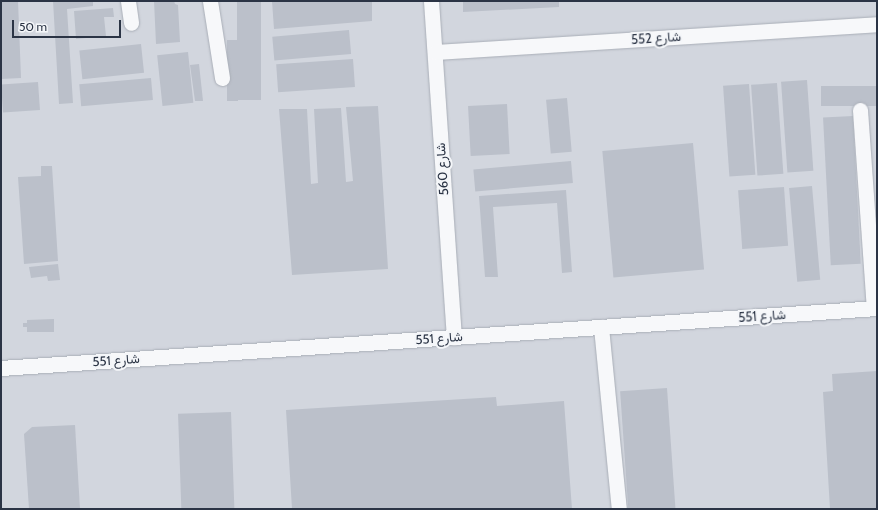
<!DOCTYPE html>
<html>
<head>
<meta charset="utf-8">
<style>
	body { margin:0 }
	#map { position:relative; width:878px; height:510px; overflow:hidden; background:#e4e7ec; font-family:Cabin,Vazirmatn,sans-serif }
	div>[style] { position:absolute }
	.built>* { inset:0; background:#d2d6de; transform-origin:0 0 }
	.building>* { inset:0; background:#bbc0ca; transform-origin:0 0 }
	.roads { filter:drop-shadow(0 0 1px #a9aeb7) drop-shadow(0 0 1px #a9aeb7) }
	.minor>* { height:15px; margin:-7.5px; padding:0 7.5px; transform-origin:7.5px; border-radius:7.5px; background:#f7f8fa }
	span { translate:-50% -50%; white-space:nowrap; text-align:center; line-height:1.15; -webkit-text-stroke:4px #f4f6f9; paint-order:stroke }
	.street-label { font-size:13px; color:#2b3445 }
	.frame { position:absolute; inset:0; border:2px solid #2b3445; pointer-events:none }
	.scale { position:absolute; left:12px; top:20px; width:109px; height:18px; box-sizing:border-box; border:2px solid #2b3445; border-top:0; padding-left:5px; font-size:12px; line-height:14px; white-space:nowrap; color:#2b3445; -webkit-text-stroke:3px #f4f6f9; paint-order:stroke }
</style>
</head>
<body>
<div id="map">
	<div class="built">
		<i style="left:1px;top:1px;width:876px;height:508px"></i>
	</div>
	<div class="building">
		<i style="clip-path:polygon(1px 1px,18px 1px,21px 78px,1px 79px)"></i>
		<i style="clip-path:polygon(53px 1px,93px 1px,93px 6px,67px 9px,73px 103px,59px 104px)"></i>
		<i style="clip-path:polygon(154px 1px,174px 1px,175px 4px,178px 5px,180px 42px,156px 44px)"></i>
		<i style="left:237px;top:1px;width:24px;height:99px"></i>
		<i style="clip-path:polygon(272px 1px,372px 1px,372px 21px,274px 29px)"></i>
		<i style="clip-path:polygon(463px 1px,559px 1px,559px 7px,463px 12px)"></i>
		<i style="clip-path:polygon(113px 8px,114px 17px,104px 17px,106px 36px,76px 39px,74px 11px)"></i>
		<i style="left:349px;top:30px;width:24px;height:77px;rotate:85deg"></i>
		<i style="left:227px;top:40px;width:11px;height:61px"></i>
		<i style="left:141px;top:44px;width:29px;height:62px;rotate:84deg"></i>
		<i style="left:188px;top:52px;width:51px;height:31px;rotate:84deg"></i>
		<i style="left:353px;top:59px;width:28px;height:77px;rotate:86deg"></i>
		<i style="clip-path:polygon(199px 64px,203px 101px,195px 101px,190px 65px)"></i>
		<i style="left:151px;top:78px;width:22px;height:72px;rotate:85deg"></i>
		<i style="left:807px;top:80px;width:91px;height:26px;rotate:86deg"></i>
		<i style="left:38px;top:82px;width:28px;height:37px;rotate:86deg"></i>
		<i style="left:777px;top:83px;width:91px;height:26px;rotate:86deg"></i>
		<i style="left:749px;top:84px;width:91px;height:26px;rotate:86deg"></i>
		<i style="left:877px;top:86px;width:20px;height:56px;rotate:90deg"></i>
		<i style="left:567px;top:98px;width:54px;height:21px;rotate:85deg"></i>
		<i style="left:507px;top:104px;width:50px;height:39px;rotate:87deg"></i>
		<i style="clip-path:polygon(378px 106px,388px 269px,292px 275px,279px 109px,307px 109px,311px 184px,318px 183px,314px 109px,341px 108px,346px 182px,353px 181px,346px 107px)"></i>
		<i style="left:853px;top:116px;width:148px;height:30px;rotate:87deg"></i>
		<i style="left:693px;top:143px;width:127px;height:91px;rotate:85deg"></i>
		<i style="left:571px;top:161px;width:22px;height:98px;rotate:85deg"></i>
		<i style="clip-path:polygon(41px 166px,52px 166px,58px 261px,24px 264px,18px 177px,41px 176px)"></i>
		<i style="left:812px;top:186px;width:94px;height:23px;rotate:85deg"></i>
		<i style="left:784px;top:187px;width:59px;height:46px;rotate:86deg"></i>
		<i style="clip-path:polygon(566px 190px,572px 272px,562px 273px,557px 203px,493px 207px,498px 277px,485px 277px,479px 196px)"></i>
		<i style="clip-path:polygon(58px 264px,60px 280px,48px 281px,47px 276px,31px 278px,29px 267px)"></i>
		<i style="clip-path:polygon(54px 319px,54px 332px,27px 332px,27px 327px,23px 327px,23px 323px,27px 323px,27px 320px)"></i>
		<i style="clip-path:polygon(877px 371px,877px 509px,830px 509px,823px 392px,833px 391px,832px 374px)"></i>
		<i style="left:667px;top:388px;width:121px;height:47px;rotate:86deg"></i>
		<i style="clip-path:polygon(496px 397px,497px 406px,564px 401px,572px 509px,292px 509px,286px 410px)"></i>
		<i style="left:231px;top:412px;width:97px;height:53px;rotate:88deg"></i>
		<i style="clip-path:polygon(75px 425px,80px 509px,29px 509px,24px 434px,32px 427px)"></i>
	</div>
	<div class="roads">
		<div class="minor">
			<i style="left:128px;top:1px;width:22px;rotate:82deg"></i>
			<i style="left:210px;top:1px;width:78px;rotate:81.1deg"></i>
			<i style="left:431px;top:1px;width:337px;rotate:86.1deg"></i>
			<i style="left:435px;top:52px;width:443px;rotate:-3.6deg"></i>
			<i style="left:860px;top:110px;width:198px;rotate:86deg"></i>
			<i style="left:601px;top:327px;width:183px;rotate:84.4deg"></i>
			<i style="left:1px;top:368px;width:878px;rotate:-3.92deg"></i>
		</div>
	</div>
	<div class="street-label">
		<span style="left:656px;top:38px;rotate:-4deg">شارع 552</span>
		<span style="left:442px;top:169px;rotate:-94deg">شارع 560</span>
		<span style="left:762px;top:316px;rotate:-4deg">شارع 551</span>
		<span style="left:439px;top:338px;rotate:-4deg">شارع 551</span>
		<span style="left:116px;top:360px;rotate:-4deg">شارع 551</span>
	</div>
	<div class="frame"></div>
	<div class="scale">50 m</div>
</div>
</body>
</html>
